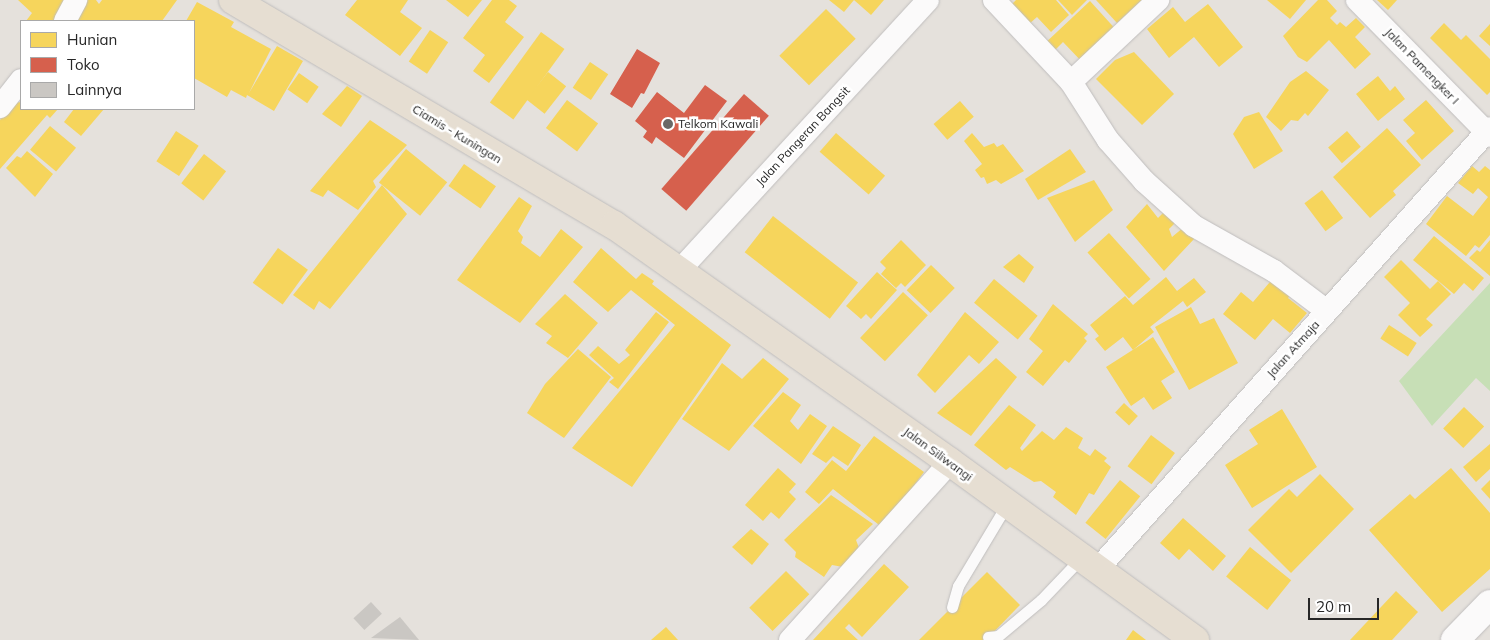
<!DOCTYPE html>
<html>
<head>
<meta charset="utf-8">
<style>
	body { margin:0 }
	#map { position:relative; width:1490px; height:640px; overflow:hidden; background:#e5e1dc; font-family:Mulish,sans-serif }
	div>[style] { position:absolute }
	.green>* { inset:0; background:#c7dfb6 }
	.homes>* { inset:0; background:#f6d55c; transform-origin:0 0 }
	.shops>* { inset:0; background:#d6604d; transform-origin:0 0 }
	.building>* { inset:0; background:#cac7c3; transform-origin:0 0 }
	.roads { filter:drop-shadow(0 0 1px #bfbdbd) drop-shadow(0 0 1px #bfbdbd) }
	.service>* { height:11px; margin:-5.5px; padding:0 5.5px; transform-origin:5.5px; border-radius:5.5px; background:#fbfafa }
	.minor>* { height:22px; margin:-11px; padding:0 11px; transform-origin:11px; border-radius:11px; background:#fbfafa }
	.secondary>* { height:28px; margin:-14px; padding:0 14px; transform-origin:14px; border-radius:14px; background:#fbfafa }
	.trunk>* { height:28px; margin:-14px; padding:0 14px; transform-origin:14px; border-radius:14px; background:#e6ded2 }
	.dots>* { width:14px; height:14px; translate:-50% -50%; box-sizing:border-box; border:2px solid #fff; border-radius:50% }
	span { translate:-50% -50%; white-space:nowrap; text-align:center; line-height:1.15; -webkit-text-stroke:5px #fff; paint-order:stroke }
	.street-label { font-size:12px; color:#272727 }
	.poi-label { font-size:12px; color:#272727 }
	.left { translate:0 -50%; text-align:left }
	.legend { position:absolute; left:20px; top:20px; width:175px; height:90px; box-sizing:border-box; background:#fff; border:1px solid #a9a9a9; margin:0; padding:6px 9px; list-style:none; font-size:15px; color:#272727 }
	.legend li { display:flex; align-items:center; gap:10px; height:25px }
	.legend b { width:25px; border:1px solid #a9a9a9 }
	.scale { position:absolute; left:1308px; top:598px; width:71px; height:22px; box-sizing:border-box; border:2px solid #272727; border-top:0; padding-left:6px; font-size:15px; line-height:18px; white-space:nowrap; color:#272727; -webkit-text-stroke:4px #fff; paint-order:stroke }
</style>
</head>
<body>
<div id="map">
	<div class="green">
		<i style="clip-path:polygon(1490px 283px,1490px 391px,1476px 378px,1432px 426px,1399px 381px)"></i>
	</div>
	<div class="homes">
		<i style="clip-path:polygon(18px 0,71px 0,58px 21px,26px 21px,32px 13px)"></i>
		<i style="clip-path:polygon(86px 0,96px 0,99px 4px,102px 0,177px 0,162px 21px,70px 21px)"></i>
		<i style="clip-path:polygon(357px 0,408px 0,400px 12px,422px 28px,400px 56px,345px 15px)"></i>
		<i style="clip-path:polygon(446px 0,482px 0,468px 17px)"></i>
		<i style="clip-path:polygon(492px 0,509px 0,517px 6px,505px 22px,524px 37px,489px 83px,473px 71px,485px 55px,463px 38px)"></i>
		<i style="clip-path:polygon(829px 0,854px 0,844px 12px)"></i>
		<i style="clip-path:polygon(854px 0,884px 0,871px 15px)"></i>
		<i style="clip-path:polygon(1016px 0,1056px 0,1069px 15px,1051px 32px,1037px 17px,1029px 24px,1011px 5px)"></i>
		<i style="clip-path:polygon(1058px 0,1087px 0,1072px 15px)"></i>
		<i style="clip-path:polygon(1096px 0,1142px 0,1117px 23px)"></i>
		<i style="clip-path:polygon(1267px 0,1306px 0,1290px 19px)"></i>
		<i style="clip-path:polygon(1318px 0,1327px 0,1337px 11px,1330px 18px,1337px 25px,1340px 22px,1346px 27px,1356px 18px,1365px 27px,1355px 37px,1371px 54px,1355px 69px,1329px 40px,1307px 62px,1298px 57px,1283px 36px)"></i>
		<i style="clip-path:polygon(1377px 0,1397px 0,1388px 10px)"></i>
		<i style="clip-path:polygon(1090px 1px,1119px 33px,1085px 65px,1063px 42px,1050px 55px,1042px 46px)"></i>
		<i style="clip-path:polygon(197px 2px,234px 22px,231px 27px,271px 49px,249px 93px,277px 46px,303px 61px,274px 111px,247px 95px,246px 98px,231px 90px,227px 97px,194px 78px,194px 21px,186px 21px)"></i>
		<i style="clip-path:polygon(1208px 4px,1243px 47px,1219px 67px,1194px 37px,1169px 58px,1147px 29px,1173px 7px,1185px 22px)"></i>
		<i style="left:826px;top:9px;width:42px;height:66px;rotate:45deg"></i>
		<i style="clip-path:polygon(1444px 23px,1461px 40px,1466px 35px,1490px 59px,1490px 92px,1487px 95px,1430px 38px)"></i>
		<i style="clip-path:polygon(1490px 24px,1490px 46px,1479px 36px)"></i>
		<i style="left:430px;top:30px;width:22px;height:38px;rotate:34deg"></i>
		<i style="left:541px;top:32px;width:29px;height:87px;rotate:36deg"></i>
		<i style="clip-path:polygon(1134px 52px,1174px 94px,1142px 125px,1096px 79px,1115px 60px)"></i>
		<i style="left:590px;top:62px;width:22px;height:31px;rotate:34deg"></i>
		<i style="clip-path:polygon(1306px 71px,1329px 90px,1308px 116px,1305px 113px,1298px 121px,1291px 120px,1281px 131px,1266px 117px,1290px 82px)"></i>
		<i style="left:548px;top:72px;width:23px;height:35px;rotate:38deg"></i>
		<i style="left:299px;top:73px;width:24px;height:20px;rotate:35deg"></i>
		<i style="clip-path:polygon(1378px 76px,1390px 91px,1395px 86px,1405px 99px,1378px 121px,1356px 94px)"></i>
		<i style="clip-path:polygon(347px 86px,362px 96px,341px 127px,322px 114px)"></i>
		<i style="left:567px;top:100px;width:39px;height:35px;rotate:37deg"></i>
		<i style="clip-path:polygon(1426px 100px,1454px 131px,1422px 160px,1406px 141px,1415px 133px,1403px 120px)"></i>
		<i style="left:960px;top:101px;width:21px;height:35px;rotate:49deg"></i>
		<i style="clip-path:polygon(21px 102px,21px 109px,58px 109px,50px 118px,47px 115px,0 169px,0 120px,14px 103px)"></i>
		<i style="clip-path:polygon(74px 109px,104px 109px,81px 136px,64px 122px)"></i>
		<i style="clip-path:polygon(1259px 112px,1283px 151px,1254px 169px,1233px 134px,1244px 117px)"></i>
		<i style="clip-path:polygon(370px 120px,407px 145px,373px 181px,376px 187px,358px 210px,328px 190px,323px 197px,310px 191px)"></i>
		<i style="left:50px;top:126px;width:34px;height:31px;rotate:40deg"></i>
		<i style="clip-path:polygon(1387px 128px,1421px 165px,1393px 191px,1396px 195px,1370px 218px,1333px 177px)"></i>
		<i style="left:176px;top:131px;width:27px;height:36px;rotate:33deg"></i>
		<i style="left:1347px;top:131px;width:21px;height:25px;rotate:49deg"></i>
		<i style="left:836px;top:133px;width:65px;height:25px;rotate:41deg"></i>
		<i style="clip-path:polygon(972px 133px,984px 147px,994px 143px,997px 147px,1003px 144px,1024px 171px,1001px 184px,996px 180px,987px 184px,984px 177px,981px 178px,975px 170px,982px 164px,964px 141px)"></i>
		<i style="left:406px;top:149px;width:53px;height:43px;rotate:39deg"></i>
		<i style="clip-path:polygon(1070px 149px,1086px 172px,1038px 200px,1025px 179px)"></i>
		<i style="clip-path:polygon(27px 151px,53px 174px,35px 197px,6px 168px,17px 156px,21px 158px)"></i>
		<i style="left:204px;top:154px;width:28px;height:37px;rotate:38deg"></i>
		<i style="left:464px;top:164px;width:39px;height:27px;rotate:35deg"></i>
		<i style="clip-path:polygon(1472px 166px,1479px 172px,1485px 166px,1490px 170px,1490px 235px,1479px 248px,1475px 245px,1466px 256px,1426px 224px,1447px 196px,1473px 216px,1488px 197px,1478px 188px,1473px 194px,1458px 183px)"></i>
		<i style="clip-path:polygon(1094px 180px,1113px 210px,1075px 242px,1047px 198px)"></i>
		<i style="clip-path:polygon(382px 185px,407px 214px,330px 309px,319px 301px,314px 310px,293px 295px)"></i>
		<i style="left:1322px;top:190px;width:35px;height:22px;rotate:53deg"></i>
		<i style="clip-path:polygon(519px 197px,532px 206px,518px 231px,523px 237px,521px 243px,540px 257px,561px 229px,583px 247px,520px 323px,457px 280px)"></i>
		<i style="clip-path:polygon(1147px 204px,1158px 218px,1166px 210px,1177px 221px,1169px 229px,1172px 237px,1184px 227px,1195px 238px,1164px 271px,1126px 227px)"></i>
		<i style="left:773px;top:216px;width:108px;height:46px;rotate:38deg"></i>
		<i style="left:1109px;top:233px;width:62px;height:29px;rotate:48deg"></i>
		<i style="clip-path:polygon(1434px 236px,1484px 278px,1473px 291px,1464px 283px,1454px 294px,1413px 260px)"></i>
		<i style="clip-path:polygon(901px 240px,926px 265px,905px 287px,901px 283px,896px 288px,881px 274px,886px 268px,880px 262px)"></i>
		<i style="clip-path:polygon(1490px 240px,1490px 276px,1469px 258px,1477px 250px,1480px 252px)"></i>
		<i style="left:278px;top:248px;width:37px;height:43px;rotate:36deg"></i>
		<i style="clip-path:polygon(601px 248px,636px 279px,642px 273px,654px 281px,652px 284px,731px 345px,632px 487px,572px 448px,675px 325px,631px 290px,608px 312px,573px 282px)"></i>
		<i style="clip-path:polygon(1019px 254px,1034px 267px,1024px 283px,1003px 267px)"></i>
		<i style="clip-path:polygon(1401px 260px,1430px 289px,1438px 281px,1451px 294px,1426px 319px,1433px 325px,1420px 337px,1398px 315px,1410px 303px,1384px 277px)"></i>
		<i style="left:931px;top:265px;width:33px;height:35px;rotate:44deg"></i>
		<i style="clip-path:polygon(877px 272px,897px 290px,871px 319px,866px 314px,861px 319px,846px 306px)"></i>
		<i style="clip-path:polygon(1275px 276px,1293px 291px,1288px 298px,1307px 313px,1290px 333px,1273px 319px,1255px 340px,1223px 314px,1241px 292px,1253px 302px)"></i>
		<i style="clip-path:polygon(1166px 277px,1177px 291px,1194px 278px,1206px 292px,1187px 307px,1183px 301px,1150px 327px,1154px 332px,1133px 350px,1123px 337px,1105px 351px,1095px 339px,1099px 336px,1090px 325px,1125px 296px,1133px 305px)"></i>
		<i style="left:994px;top:279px;width:57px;height:31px;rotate:40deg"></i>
		<i style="left:903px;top:292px;width:34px;height:63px;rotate:43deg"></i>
		<i style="clip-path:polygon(565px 294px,598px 323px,568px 358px,546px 343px,552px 336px,535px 324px)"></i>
		<i style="clip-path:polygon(1053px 304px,1088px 334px,1084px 338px,1087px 341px,1069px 363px,1065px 360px,1043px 386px,1026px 372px,1043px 351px,1029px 339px)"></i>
		<i style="clip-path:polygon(1191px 307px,1200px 324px,1214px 318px,1238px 363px,1189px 390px,1155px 327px)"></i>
		<i style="clip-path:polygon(656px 312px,669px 322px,618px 389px,609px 382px,614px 378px,589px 355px,598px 346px,619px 364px,630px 355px,625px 350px)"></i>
		<i style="clip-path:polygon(965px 312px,999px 342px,979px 364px,969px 355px,935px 393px,917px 375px)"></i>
		<i style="left:1389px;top:325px;width:33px;height:16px;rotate:33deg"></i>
		<i style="clip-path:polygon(1153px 337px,1175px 372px,1161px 381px,1172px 398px,1153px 410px,1144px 397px,1131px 406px,1106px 367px)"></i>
		<i style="clip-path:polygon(578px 349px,611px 377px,564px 438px,527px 413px,545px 384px)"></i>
		<i style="clip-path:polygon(763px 358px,789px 379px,729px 451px,682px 419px,722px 363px,742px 379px)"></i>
		<i style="clip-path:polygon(996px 358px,1017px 377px,971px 436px,937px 413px)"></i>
		<i style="clip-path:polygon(783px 392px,801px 405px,790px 421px,798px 430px,810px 414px,827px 426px,801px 464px,753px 426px)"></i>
		<i style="left:1124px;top:403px;width:19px;height:13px;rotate:43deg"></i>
		<i style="clip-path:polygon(1009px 405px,1036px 425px,1020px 448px,1022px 451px,1042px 431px,1054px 440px,1066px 427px,1083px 438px,1078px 448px,1090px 456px,1095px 449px,1107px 458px,1104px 461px,1111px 467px,1094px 495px,1089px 493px,1076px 515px,1053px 497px,1056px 492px,1041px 481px,1034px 482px,1010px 467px,1006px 470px,974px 445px)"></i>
		<i style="left:1464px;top:407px;width:28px;height:30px;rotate:44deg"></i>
		<i style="clip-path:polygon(1282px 409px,1317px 467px,1252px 508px,1225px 465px,1258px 444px,1249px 430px)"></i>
		<i style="clip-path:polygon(833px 426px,861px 445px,848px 466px,833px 456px,826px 463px,812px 454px)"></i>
		<i style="left:1151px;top:435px;width:30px;height:39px;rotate:37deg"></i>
		<i style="clip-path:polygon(874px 436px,924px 472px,883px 528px,833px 489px,819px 504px,805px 492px,832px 460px,846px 471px)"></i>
		<i style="clip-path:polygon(1490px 444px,1490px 469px,1476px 482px,1463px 467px)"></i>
		<i style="clip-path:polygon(778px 468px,796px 484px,789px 492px,796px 499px,779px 519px,771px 512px,763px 521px,745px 505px)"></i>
		<i style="clip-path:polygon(1451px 468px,1490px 513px,1490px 569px,1442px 612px,1369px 530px,1410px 494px,1415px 499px)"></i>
		<i style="clip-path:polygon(1320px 474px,1354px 509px,1291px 573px,1248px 530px,1289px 489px,1297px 497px)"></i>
		<i style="left:1120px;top:480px;width:26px;height:55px;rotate:39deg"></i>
		<i style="clip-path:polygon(1490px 480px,1490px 499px,1481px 489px)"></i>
		<i style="clip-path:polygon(831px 495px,873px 524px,856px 540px,859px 548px,843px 567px,832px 565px,824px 577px,795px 557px,796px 552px,784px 540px)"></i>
		<i style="clip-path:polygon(1183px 518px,1226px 556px,1213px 571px,1189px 549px,1179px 560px,1160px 543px)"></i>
		<i style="clip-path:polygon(751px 529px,769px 544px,752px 565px,732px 547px)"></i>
		<i style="left:1250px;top:547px;width:53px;height:38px;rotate:39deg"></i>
		<i style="clip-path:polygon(884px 564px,909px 587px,862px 637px,849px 624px,845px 628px,858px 640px,813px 640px)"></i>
		<i style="left:786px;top:571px;width:33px;height:52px;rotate:45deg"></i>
		<i style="clip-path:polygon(987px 572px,1020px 605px,986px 640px,919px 640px)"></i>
		<i style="clip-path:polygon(1396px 591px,1418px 612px,1392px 640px,1350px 640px)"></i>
		<i style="clip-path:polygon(666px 627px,678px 640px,651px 640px)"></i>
		<i style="clip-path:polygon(1133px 630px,1146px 640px,1126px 640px)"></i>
	</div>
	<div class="shops">
		<i style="clip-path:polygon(637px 49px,660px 63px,644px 94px,641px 93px,632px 108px,610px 94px)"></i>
		<i style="clip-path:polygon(705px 85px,727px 101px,684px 158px,656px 137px,652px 144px,643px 137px,647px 131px,635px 121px,657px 92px,684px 113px)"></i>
		<i style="left:744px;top:94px;width:33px;height:126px;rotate:41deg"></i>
	</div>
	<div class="building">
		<i style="left:371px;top:602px;width:16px;height:24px;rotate:47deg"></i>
		<i style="clip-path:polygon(400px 617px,419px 640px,371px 638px)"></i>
	</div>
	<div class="roads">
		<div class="service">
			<i style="left:952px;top:607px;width:22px;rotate:-74deg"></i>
			<i style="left:958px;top:586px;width:96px;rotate:-59.1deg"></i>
			<i style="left:988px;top:637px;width:10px;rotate:-6deg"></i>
			<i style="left:998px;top:636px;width:56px;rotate:-39.9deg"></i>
			<i style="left:1041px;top:600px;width:58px;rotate:-46.4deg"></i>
		</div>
		<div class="minor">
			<i style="left:994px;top:0;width:112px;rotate:46.8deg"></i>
			<i style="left:1071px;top:82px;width:69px;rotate:57.5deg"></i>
			<i style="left:1108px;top:140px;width:55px;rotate:48.7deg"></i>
			<i style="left:1144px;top:181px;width:67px;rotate:42deg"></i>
			<i style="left:1194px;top:226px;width:92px;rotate:29.4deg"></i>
			<i style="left:1274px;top:271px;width:66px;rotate:37deg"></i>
			<i style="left:1357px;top:0;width:190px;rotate:45.6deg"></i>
			<i style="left:65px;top:21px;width:24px;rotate:-62deg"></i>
			<i style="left:1071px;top:82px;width:120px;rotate:-43.3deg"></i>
			<i style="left:0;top:107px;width:34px;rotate:-52deg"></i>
			<i style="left:678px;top:272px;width:369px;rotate:-47.4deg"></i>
			<i style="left:1097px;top:570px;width:591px;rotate:-48.36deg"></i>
			<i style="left:790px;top:640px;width:239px;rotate:-48deg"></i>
		</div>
		<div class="secondary">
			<i style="left:1455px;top:640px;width:50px;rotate:-45.8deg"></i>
		</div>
		<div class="trunk">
			<i style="left:233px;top:0;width:442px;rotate:30.6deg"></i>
			<i style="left:614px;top:225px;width:411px;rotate:35.2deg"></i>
			<i style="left:950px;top:462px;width:303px;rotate:36deg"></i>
		</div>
	</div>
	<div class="dots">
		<i style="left:668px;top:124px;background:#6a6866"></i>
	</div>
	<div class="street-label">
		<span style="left:1422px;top:66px;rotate:46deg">Jalan Pamengker I</span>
		<span style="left:457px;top:134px;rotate:31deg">Ciamis - Kuningan</span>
		<span style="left:803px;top:136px;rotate:-47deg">Jalan Pangeran Bangsit</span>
		<span style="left:1293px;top:349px;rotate:-48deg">Jalan Atmaja</span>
		<span style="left:938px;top:454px;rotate:36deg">Jalan Siliwangi</span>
	</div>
	<div class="poi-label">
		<span class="left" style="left:678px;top:124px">Telkom Kawali</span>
	</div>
	<ul class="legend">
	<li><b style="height:14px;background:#f6d55c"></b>Hunian</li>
	<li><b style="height:14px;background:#d6604d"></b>Toko</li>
	<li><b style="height:14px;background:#cac7c3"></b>Lainnya</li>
	</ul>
	<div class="scale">20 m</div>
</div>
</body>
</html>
